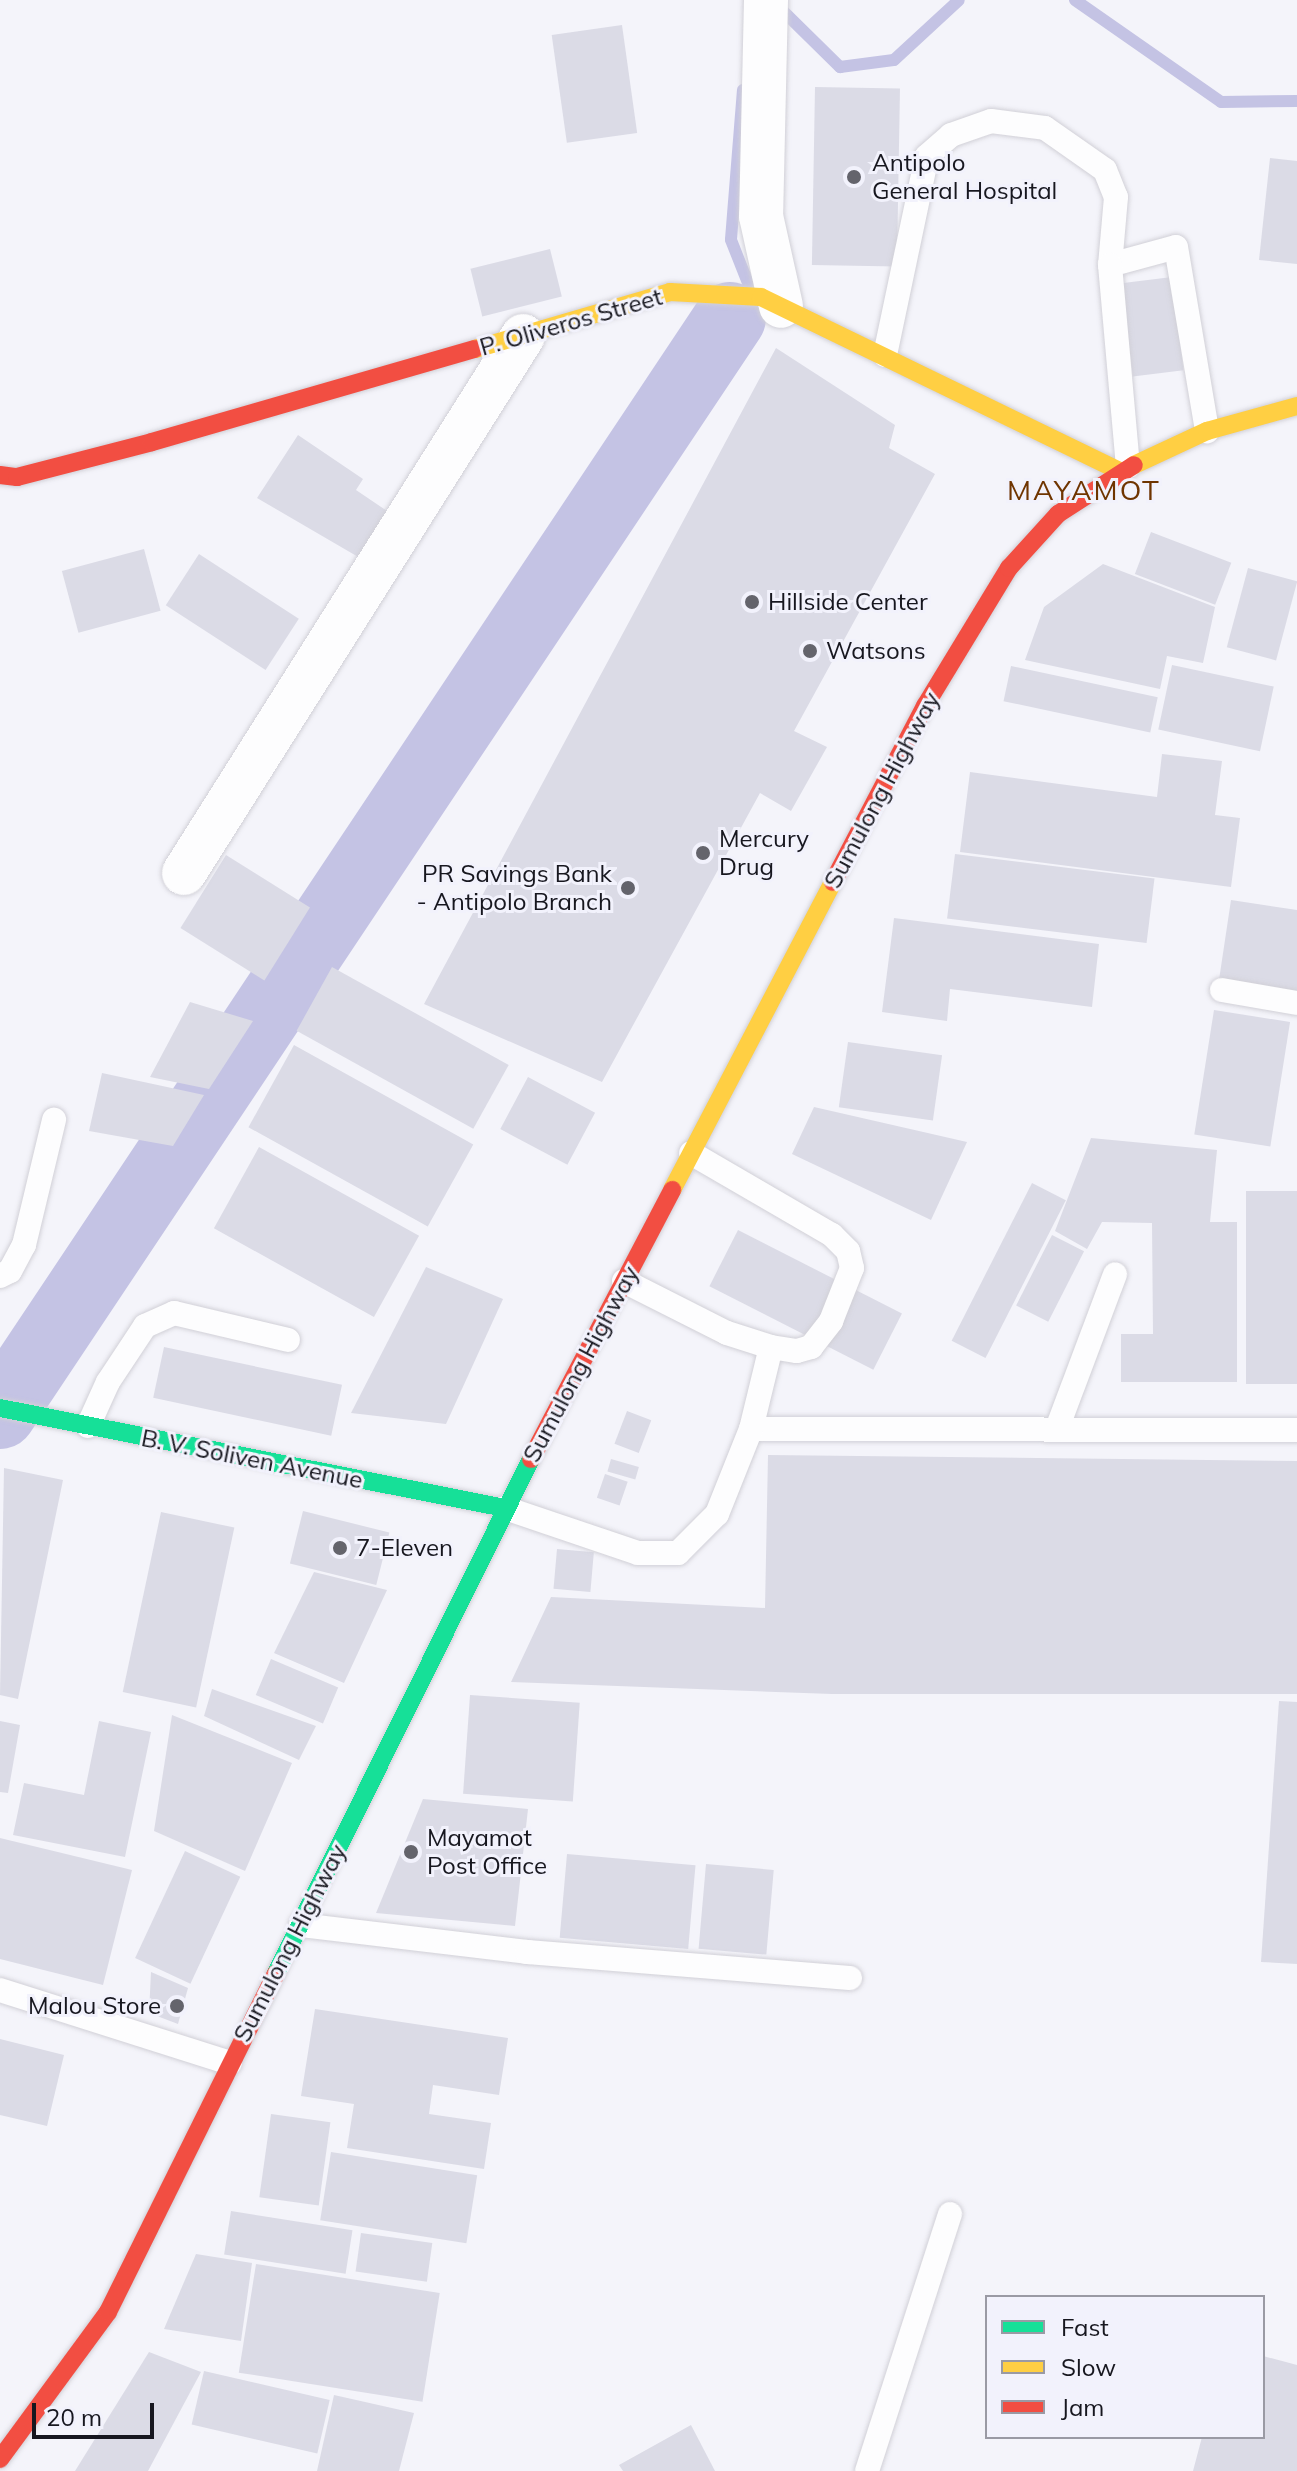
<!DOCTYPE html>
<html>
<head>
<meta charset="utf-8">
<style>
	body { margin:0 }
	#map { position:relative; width:1297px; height:2471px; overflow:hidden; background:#f4f4fa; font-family:Mulish,sans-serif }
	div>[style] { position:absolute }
	.stream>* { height:12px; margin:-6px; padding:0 6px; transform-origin:6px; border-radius:6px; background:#c4c3e4 }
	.river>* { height:72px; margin:-36px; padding:0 36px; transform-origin:36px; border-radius:36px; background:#c4c3e4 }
	.building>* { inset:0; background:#dbdbe6; transform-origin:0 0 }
	.roads { filter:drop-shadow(0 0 2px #d1d0d7) drop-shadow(0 0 2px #d1d0d7) }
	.lane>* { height:24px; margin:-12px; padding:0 12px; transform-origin:12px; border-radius:12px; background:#fdfdfe }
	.street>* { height:44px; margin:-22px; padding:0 22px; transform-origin:22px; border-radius:22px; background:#fdfdfe }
	.fast>* { height:18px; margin:-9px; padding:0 9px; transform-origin:9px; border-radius:9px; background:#16e098 }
	.slow>* { height:18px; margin:-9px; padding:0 9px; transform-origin:9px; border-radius:9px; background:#ffcf43 }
	.jam>* { height:18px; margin:-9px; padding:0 9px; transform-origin:9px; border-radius:9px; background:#f24e42 }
	.dots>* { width:22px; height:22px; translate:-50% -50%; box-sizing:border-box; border:4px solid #f2f2fc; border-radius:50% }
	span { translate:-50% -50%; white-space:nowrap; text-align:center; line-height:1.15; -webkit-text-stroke:6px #f2f2fc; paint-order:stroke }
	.poi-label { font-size:24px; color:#17171f }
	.left { translate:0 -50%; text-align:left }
	.right { translate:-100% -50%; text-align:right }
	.street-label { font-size:24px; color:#17171f }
	.quarter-label { font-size:28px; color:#6f3500; letter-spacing:2px }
	.legend { position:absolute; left:985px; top:2295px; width:280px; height:144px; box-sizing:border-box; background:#f2f2fc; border:2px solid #9a9aa4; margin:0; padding:10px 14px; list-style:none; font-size:24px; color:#17171f }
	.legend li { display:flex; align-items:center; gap:16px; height:40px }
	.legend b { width:40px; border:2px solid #9a9aa4 }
	.scale { position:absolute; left:32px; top:2403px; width:122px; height:36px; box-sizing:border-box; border:4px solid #17171f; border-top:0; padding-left:10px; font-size:24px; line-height:28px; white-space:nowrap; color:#17171f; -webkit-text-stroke:6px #f2f2fc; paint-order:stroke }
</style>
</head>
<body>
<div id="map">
	<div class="stream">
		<i style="left:1075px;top:0;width:178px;rotate:34.9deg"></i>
		<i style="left:1221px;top:102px;width:76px;rotate:-0.8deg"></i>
		<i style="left:781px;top:9px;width:83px;rotate:44.5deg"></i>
		<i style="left:840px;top:67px;width:54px;rotate:-7.4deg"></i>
		<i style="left:894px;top:60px;width:88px;rotate:-42.7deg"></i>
		<i style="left:743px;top:90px;width:150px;rotate:94.6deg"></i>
		<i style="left:731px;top:240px;width:46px;rotate:68.4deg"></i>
	</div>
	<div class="river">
		<i style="left:0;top:1413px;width:1316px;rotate:-56.31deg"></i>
	</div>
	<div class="building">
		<i style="left:622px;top:25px;width:109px;height:71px;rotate:82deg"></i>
		<i style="left:815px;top:87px;width:85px;height:178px;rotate:1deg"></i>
		<i style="clip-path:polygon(1270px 158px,1297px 161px,1297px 264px,1259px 260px)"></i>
		<i style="left:550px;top:249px;width:49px;height:82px;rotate:76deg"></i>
		<i style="left:1172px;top:277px;width:94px;height:51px;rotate:83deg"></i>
		<i style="clip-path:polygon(776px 348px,895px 425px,889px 448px,935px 474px,794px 731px,827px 747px,791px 811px,760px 793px,602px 1082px,424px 1004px)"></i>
		<i style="clip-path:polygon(298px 435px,363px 479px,356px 490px,390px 513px,360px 558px,257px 498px)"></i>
		<i style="left:1151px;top:532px;width:86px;height:45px;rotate:21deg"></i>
		<i style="left:144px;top:549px;width:64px;height:85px;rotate:75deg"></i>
		<i style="left:199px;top:554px;width:119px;height:61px;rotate:33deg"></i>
		<i style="clip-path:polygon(1103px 564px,1215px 607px,1203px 663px,1167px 656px,1160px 689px,1025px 660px,1044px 607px)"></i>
		<i style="left:1248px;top:568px;width:51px;height:82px;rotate:15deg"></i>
		<i style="left:1172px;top:665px;width:104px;height:66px;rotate:12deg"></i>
		<i style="left:1011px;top:666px;width:150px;height:36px;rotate:12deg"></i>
		<i style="clip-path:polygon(1162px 754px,1222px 761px,1215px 815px,1240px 818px,1231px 887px,960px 852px,970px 772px,1157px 797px)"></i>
		<i style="left:955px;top:854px;width:201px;height:65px;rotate:7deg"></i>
		<i style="left:226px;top:855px;width:99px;height:86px;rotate:32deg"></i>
		<i style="clip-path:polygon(1231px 900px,1297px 910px,1297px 992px,1219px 980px)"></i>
		<i style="clip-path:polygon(894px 918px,1099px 944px,1092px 1007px,950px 989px,947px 1021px,882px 1012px)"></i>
		<i style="left:332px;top:967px;width:202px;height:73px;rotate:29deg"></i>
		<i style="clip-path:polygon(190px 1002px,253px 1021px,209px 1089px,150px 1077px)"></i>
		<i style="left:1214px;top:1010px;width:77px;height:126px;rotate:9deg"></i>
		<i style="left:848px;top:1042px;width:95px;height:66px;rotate:8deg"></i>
		<i style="left:294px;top:1045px;width:205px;height:94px;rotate:29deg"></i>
		<i style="clip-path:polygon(102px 1073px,204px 1095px,173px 1146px,89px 1131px)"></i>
		<i style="left:528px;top:1077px;width:76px;height:59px;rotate:28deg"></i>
		<i style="clip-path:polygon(814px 1107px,967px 1142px,931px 1220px,792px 1154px)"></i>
		<i style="clip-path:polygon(1091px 1138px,1217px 1150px,1210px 1222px,1237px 1222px,1237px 1382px,1121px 1382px,1121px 1334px,1153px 1334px,1152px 1223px,1102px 1222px,1087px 1249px,1055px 1231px)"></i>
		<i style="left:259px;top:1147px;width:183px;height:93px;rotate:29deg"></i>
		<i style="left:1032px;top:1183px;width:38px;height:177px;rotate:27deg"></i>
		<i style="left:1297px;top:1191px;width:193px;height:51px;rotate:90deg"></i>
		<i style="left:738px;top:1230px;width:184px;height:63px;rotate:27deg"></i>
		<i style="left:1052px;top:1235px;width:36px;height:79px;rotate:27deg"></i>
		<i style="clip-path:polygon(426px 1267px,503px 1299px,446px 1424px,351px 1413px)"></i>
		<i style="left:164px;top:1347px;width:182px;height:52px;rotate:12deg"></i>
		<i style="left:627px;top:1411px;width:26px;height:35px;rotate:21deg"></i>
		<i style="clip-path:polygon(768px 1455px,1297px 1461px,1297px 1694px,832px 1694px,511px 1682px,551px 1597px,765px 1608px)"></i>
		<i style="left:611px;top:1459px;width:29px;height:13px;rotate:16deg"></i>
		<i style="clip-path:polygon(4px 1468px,63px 1480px,18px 1699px,0 1695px)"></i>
		<i style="left:605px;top:1474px;width:24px;height:25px;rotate:19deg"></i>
		<i style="left:303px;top:1511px;width:89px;height:54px;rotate:14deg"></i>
		<i style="left:161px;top:1512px;width:75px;height:184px;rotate:12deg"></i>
		<i style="left:557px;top:1549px;width:37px;height:40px;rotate:5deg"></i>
		<i style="clip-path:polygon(314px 1572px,387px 1590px,344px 1683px,274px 1653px)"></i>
		<i style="left:271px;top:1659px;width:73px;height:39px;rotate:23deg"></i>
		<i style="clip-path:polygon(212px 1689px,316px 1726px,299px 1760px,204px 1716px)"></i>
		<i style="left:470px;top:1695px;width:110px;height:99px;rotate:4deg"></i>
		<i style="clip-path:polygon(1279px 1701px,1297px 1702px,1297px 1964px,1261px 1962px)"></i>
		<i style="clip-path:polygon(172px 1715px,292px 1763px,245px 1871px,154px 1831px)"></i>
		<i style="clip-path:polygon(0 1721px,20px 1725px,8px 1793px,0 1792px)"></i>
		<i style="clip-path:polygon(99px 1721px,151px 1732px,125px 1857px,13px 1835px,24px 1783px,84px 1795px)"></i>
		<i style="clip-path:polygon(423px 1799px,528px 1809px,515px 1926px,376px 1913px)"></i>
		<i style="clip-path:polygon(0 1838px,132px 1870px,103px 1985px,0 1959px)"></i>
		<i style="left:185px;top:1851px;width:61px;height:118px;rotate:25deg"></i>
		<i style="left:567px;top:1854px;width:129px;height:84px;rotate:5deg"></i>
		<i style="left:706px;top:1864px;width:68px;height:85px;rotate:5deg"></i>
		<i style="clip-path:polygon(151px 1972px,188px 1988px,178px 2024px,149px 2013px)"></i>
		<i style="clip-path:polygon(315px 2009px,508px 2038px,499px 2095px,433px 2085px,429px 2114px,491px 2123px,484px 2169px,347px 2148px,354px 2104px,301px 2096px)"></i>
		<i style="clip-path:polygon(0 2039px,64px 2055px,47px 2126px,0 2115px)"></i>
		<i style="left:271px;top:2114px;width:60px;height:84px;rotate:8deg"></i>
		<i style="left:331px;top:2152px;width:148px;height:69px;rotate:9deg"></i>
		<i style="left:231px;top:2211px;width:123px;height:44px;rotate:9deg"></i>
		<i style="left:361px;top:2233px;width:72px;height:39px;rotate:8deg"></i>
		<i style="clip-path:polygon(196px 2254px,252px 2263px,241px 2341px,164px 2329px)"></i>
		<i style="left:256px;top:2264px;width:186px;height:110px;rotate:9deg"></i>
		<i style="clip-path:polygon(149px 2352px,201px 2372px,148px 2471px,75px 2471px)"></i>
		<i style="clip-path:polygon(1263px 2356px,1297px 2365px,1297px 2471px,1193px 2471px,1202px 2437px,1263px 2437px)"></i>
		<i style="left:204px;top:2371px;width:129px;height:55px;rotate:13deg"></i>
		<i style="clip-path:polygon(334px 2395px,414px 2413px,399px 2471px,317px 2471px)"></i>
		<i style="clip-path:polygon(691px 2425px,715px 2471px,623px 2471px,619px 2465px)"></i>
	</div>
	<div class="roads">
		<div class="lane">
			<i style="left:1110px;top:265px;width:68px;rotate:-15.3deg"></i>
			<i style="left:1176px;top:247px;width:187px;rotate:80.4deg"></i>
			<i style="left:885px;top:355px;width:203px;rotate:-78.1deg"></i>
			<i style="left:927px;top:156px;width:32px;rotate:-41deg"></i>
			<i style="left:951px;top:135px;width:42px;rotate:-19.3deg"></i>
			<i style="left:991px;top:121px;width:54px;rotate:7.4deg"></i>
			<i style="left:1045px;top:128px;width:73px;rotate:35deg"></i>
			<i style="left:1105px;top:170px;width:29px;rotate:68deg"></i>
			<i style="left:1116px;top:197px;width:68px;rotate:95deg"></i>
			<i style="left:1110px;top:265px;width:202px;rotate:84.9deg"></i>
			<i style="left:1222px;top:990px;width:76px;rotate:9.8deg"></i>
			<i style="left:0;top:1276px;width:11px;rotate:-27deg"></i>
			<i style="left:10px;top:1271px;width:30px;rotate:-62deg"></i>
			<i style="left:24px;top:1245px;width:129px;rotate:-76.5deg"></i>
			<i style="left:624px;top:1281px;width:115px;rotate:26.8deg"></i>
			<i style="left:727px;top:1333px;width:46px;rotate:17.7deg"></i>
			<i style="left:771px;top:1347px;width:26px;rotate:9deg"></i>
			<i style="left:797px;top:1351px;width:15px;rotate:-16deg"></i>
			<i style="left:811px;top:1347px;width:33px;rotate:-52deg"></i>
			<i style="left:831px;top:1321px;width:57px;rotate:-68.4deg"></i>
			<i style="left:852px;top:1268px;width:17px;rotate:-103deg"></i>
			<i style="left:848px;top:1251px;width:23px;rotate:-135deg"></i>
			<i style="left:832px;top:1235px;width:163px;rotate:-149.8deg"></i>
			<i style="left:88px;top:1426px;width:48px;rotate:-65.6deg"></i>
			<i style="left:108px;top:1382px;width:67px;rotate:-56.5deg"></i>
			<i style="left:145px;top:1326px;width:32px;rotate:-24deg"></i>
			<i style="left:174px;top:1313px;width:117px;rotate:13.3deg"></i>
			<i style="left:1058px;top:1426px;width:162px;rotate:-69.4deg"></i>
			<i style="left:751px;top:1429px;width:546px;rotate:0.1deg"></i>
			<i style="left:505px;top:1508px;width:140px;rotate:18.7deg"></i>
			<i style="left:638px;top:1553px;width:40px"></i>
			<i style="left:678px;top:1553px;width:55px;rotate:-45deg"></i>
			<i style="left:717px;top:1514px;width:92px;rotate:-68.2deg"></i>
			<i style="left:751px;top:1429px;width:84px;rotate:-76.3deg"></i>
			<i style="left:301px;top:1925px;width:228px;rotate:6.8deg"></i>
			<i style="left:527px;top:1952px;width:324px;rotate:4.6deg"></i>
			<i style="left:0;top:1990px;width:241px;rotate:17.6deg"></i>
			<i style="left:867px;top:2471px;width:270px;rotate:-72.1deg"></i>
		</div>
		<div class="street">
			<i style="left:766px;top:0;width:216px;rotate:91.3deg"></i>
			<i style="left:761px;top:216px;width:92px;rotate:77.5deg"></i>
			<i style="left:184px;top:873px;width:635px;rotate:-57.74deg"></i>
		</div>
		<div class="fast">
			<i style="left:0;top:1408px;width:515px;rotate:11.2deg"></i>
			<i style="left:276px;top:1973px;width:574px;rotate:-63.61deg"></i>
		</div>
		<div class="slow">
			<i style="left:475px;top:349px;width:203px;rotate:-16.3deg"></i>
			<i style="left:670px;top:292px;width:91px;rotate:3.1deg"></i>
			<i style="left:761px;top:297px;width:399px;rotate:25.9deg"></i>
			<i style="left:1134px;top:465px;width:81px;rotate:-25deg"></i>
			<i style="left:1207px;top:431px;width:93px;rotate:-15.5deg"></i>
			<i style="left:672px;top:1190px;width:348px;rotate:-62.4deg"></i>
		</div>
		<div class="jam">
			<i style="left:0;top:475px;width:17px;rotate:7deg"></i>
			<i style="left:17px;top:477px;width:139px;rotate:-14.5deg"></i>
			<i style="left:152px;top:442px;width:336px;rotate:-16.1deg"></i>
			<i style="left:833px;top:882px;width:199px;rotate:-62.4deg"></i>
			<i style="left:925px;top:706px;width:162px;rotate:-58.7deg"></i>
			<i style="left:1009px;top:568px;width:73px;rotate:-47.8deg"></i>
			<i style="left:1058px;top:514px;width:90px;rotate:-32.8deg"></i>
			<i style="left:531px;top:1459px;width:304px;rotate:-62.3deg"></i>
			<i style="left:0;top:2459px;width:182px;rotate:-53.7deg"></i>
			<i style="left:108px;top:2312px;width:378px;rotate:-63.6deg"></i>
		</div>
	</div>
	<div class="dots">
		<i style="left:854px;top:177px;background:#64646c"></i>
		<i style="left:752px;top:602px;background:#64646c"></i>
		<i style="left:810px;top:651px;background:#64646c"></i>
		<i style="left:703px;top:853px;background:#64646c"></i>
		<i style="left:628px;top:888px;background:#64646c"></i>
		<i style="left:340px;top:1548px;background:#64646c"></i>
		<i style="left:411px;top:1852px;background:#64646c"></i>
		<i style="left:177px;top:2006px;background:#64646c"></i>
	</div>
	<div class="poi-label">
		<span class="left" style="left:872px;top:177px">Antipolo<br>General Hospital</span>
		<span class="left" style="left:768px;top:602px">Hillside Center</span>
		<span class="left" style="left:826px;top:651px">Watsons</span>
		<span class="left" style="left:719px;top:853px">Mercury<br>Drug</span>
		<span class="right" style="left:612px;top:888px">PR Savings Bank<br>- Antipolo Branch</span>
		<span class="left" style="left:356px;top:1548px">7-Eleven</span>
		<span class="left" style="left:427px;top:1852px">Mayamot<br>Post Office</span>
		<span class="right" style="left:161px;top:2006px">Malou Store</span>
	</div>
	<div class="street-label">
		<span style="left:571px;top:322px;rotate:-16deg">P. Oliveros Street</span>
		<span style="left:882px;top:790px;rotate:-62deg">Sumulong Highway</span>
		<span style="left:581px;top:1364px;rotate:-62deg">Sumulong Highway</span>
		<span style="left:252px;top:1459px;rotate:11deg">B. V. Soliven Avenue</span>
		<span style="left:290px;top:1943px;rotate:-63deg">Sumulong Highway</span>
	</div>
	<div class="quarter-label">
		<span style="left:1084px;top:490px">MAYAMOT</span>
	</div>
	<ul class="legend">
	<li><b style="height:10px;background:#16e098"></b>Fast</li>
	<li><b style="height:10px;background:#ffcf43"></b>Slow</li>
	<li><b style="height:10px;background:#f24e42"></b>Jam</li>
	</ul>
	<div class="scale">20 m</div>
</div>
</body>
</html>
